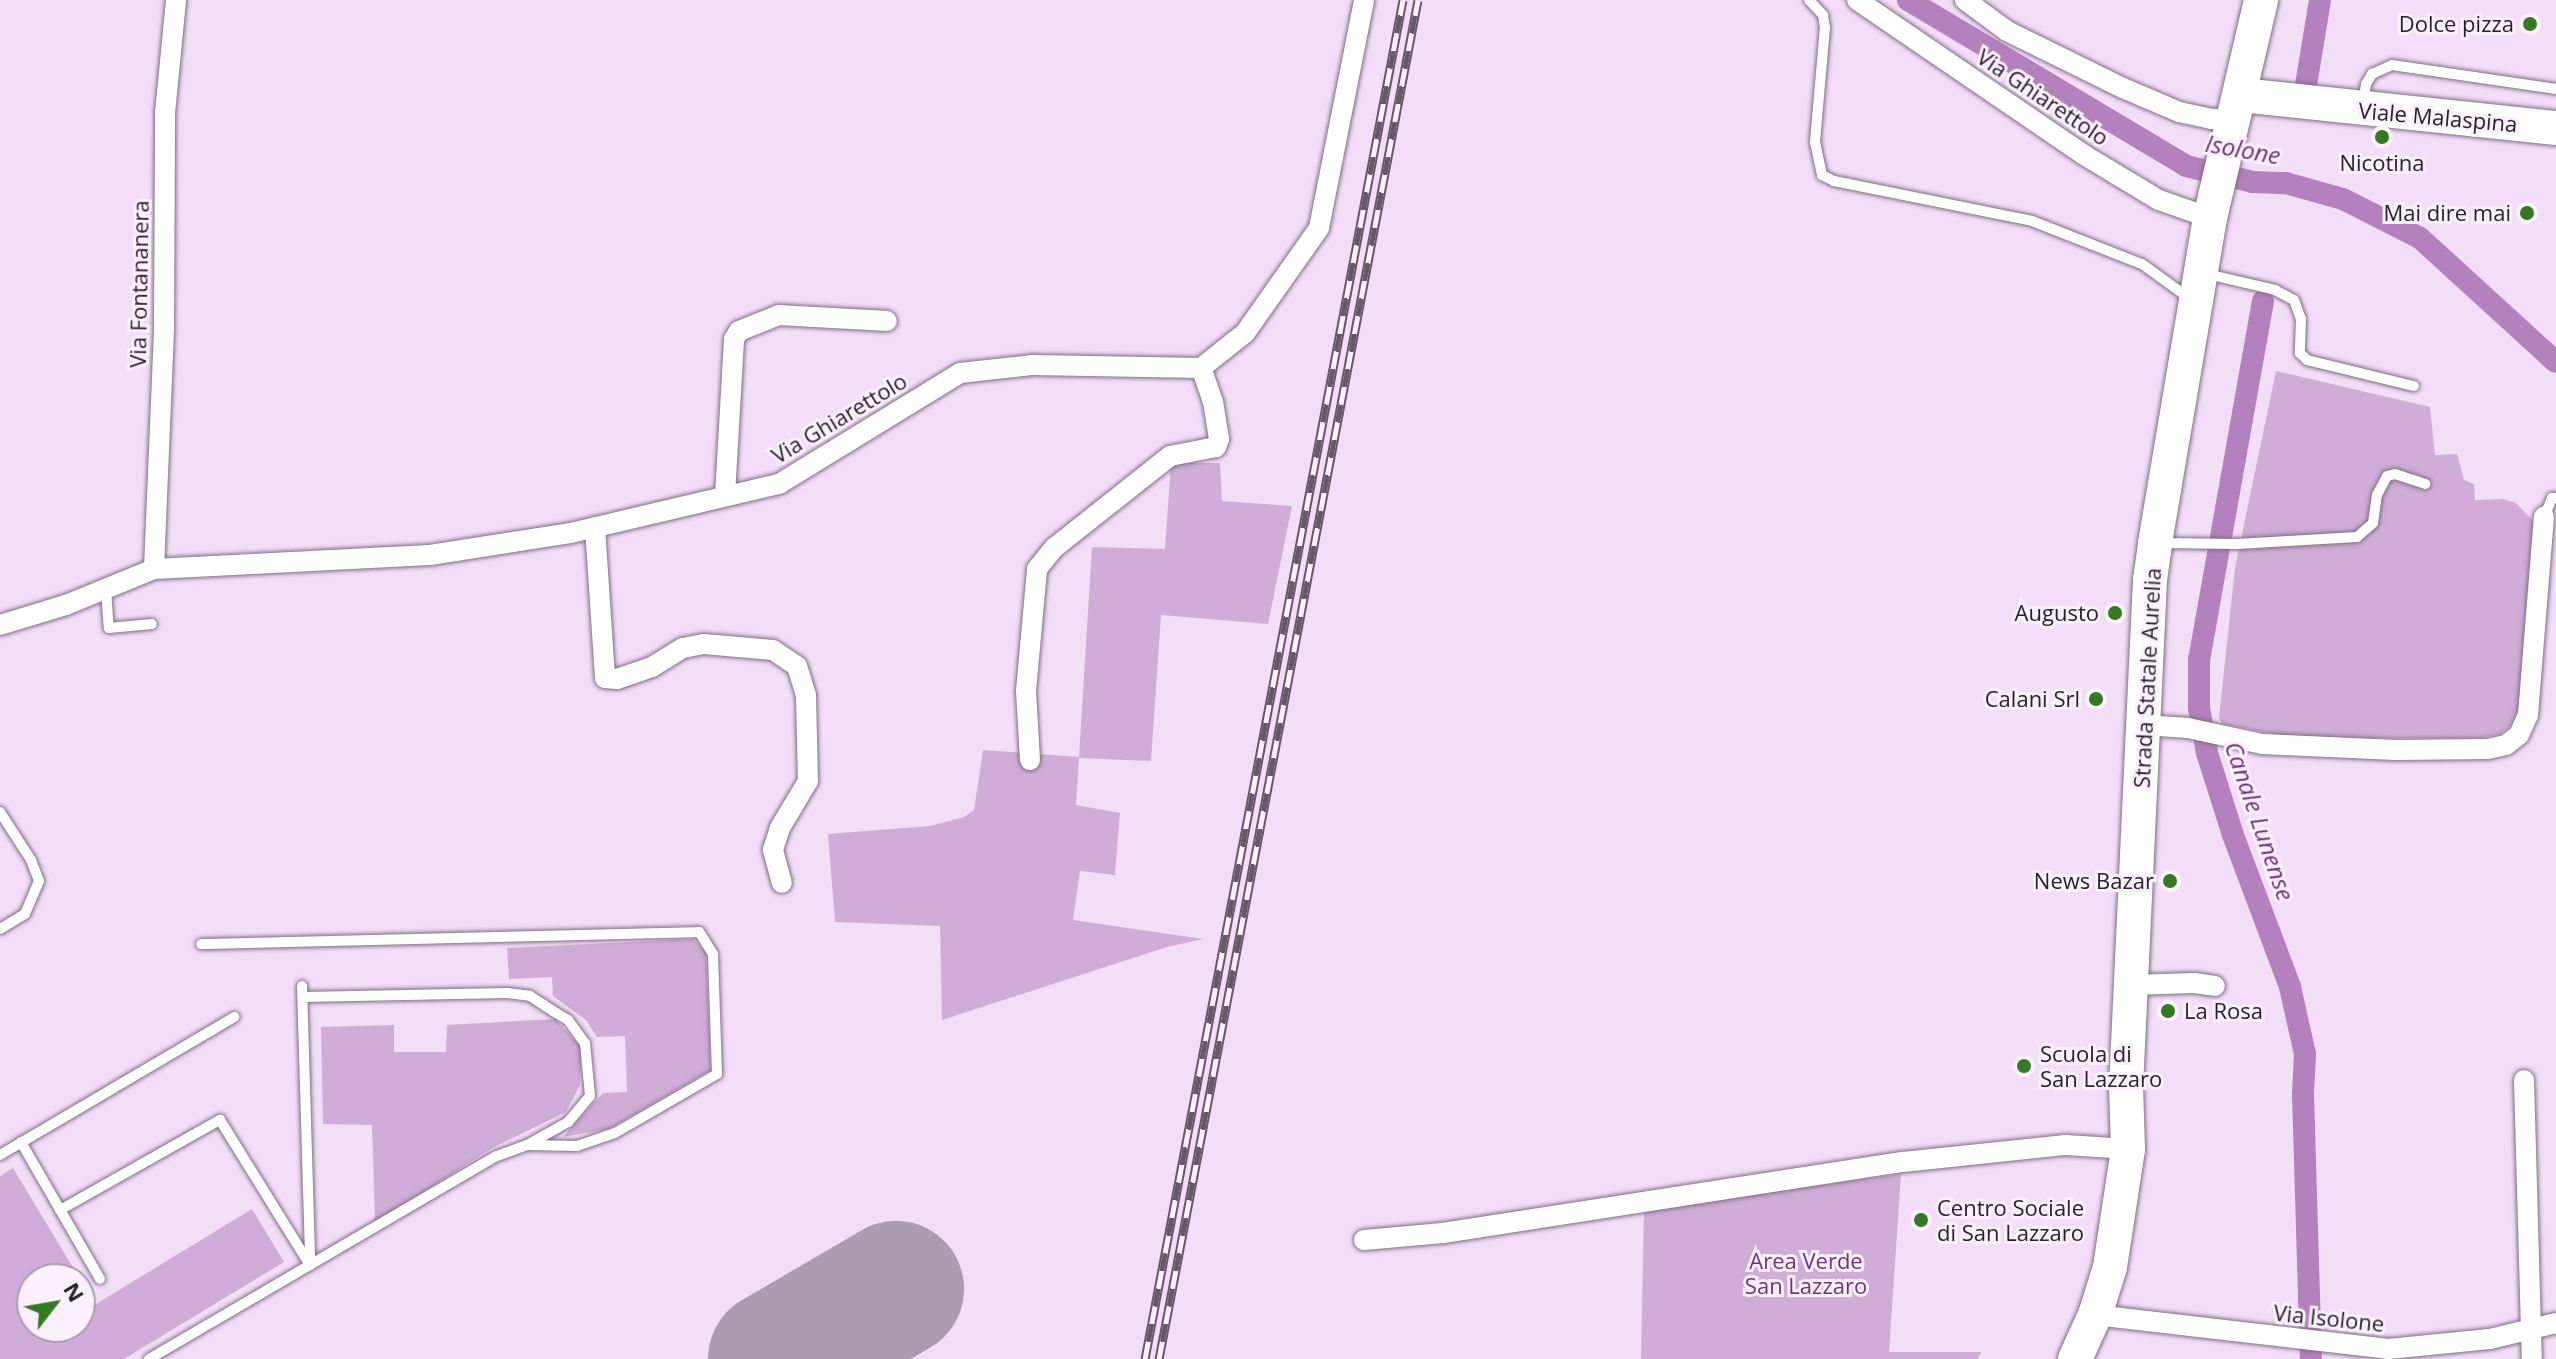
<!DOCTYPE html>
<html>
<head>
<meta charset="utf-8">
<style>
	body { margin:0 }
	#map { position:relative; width:2556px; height:1359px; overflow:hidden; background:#f3def8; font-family:"Open Sans",sans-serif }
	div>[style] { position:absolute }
	.green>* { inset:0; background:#cfadd7 }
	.canal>* { height:22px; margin:-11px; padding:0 11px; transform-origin:11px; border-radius:11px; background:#b381be }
	.runway>* { height:136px; margin:-68px; padding:0 68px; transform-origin:68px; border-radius:68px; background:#ac9cb0 }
	.roads { filter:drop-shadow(0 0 2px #806d84) drop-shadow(0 0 2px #806d84) }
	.service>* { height:10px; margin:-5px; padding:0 5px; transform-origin:5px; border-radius:5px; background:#fff }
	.minor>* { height:20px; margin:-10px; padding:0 10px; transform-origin:10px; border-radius:10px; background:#fff }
	.primary>* { height:34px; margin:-17px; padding:0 17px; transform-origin:17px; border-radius:17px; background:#fff }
	.rail>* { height:9px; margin-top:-4.5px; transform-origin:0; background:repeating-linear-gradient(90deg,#fceffe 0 18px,#655968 0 36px); box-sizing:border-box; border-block:2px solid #655968 }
	.dots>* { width:22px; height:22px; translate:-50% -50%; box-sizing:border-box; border:4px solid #fceffe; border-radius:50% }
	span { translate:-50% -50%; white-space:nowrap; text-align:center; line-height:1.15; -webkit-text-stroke:6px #fceffe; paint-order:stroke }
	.poi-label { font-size:22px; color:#29212b }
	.right { translate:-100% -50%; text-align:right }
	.left { translate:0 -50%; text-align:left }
	.street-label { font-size:22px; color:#29212b }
	.park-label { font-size:22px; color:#70337e }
	.water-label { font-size:24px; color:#6e317c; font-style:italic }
	.north { position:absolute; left:16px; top:1263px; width:80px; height:80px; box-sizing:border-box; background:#fceffe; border:2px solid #a89daa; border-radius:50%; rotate:59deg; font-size:22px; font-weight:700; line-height:32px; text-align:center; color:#29212b }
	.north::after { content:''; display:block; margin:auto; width:28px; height:36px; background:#327b20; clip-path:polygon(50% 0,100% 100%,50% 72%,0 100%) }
</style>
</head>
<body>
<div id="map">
	<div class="green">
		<i style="clip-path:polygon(2276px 371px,2430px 407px,2435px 455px,2457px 454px,2464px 480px,2474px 484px,2475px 500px,2503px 499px,2516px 503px,2534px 522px,2522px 702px,2510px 726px,2500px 734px,2480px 738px,2296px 738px,2222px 724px,2219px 718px,2235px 568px)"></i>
		<i style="clip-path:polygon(1171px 463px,1220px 463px,1222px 501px,1292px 506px,1268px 624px,1161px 615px,1151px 761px,1079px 758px,1076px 805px,1120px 813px,1115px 875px,1080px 871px,1073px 920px,1203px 939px,1167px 947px,942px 1020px,940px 926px,835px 922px,828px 834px,930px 826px,964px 817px,974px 810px,983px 750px,1079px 757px,1092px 547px,1165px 549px)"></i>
		<i style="clip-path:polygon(693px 939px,706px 952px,711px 1070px,609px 1129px,563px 1137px,603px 1093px,627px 1092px,625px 1036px,597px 1037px,586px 1020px,553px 996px,552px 977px,509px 979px,507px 948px)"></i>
		<i style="clip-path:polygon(555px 1019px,581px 1047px,580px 1085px,566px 1112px,492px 1148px,375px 1223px,372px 1125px,323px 1124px,321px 1027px,394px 1025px,394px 1052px,446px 1052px,447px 1025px)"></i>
		<i style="clip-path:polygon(13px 1168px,80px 1279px,32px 1279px,32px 1327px,80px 1327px,80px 1279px,96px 1304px,252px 1209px,284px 1262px,124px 1359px,0 1359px,0 1176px)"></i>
		<i style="clip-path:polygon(1901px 1174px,1889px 1352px,1981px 1352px,1978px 1359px,1641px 1359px,1644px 1209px)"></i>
	</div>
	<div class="canal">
		<i style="left:1908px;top:0;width:324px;rotate:30.8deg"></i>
		<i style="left:2186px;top:166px;width:69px;rotate:13.4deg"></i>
		<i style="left:2253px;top:182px;width:33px;rotate:2deg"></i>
		<i style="left:2286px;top:183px;width:59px;rotate:15.7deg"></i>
		<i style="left:2343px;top:199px;width:86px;rotate:26.9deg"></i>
		<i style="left:2420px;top:238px;width:184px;rotate:42.4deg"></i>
		<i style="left:2305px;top:91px;width:92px;rotate:-80.6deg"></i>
		<i style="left:2263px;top:301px;width:364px;rotate:100.1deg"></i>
		<i style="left:2199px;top:659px;width:49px;rotate:90deg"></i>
		<i style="left:2199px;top:708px;width:46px;rotate:79.9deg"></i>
		<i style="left:2207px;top:753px;width:86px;rotate:72.4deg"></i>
		<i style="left:2233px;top:835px;width:162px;rotate:69.4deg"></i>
		<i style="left:2290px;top:987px;width:69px;rotate:77.4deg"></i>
		<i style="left:2305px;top:1054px;width:40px;rotate:92.9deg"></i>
		<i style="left:2303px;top:1094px;width:265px;rotate:88.3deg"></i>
	</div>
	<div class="runway">
		<i style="left:776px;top:1359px;width:139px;rotate:-30.3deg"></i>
	</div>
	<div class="roads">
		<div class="service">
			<i style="left:1809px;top:0;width:21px;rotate:47deg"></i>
			<i style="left:1823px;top:15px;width:12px;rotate:81deg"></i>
			<i style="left:1825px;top:27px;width:115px;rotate:95deg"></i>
			<i style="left:1815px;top:142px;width:34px;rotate:78deg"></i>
			<i style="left:1822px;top:175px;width:13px;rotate:27deg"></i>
			<i style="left:1834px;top:181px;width:202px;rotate:11.4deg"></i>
			<i style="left:2032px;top:221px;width:118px;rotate:21.4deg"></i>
			<i style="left:2142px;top:264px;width:58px;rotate:35.9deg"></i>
			<i style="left:2363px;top:103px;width:19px;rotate:-81deg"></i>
			<i style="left:2366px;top:84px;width:12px;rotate:-59deg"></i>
			<i style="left:2372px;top:74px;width:22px;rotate:-24deg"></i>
			<i style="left:2392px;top:65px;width:166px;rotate:8.3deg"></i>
			<i style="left:2207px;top:274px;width:70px;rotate:13.2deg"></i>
			<i style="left:2275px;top:290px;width:21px;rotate:28deg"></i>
			<i style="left:2294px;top:300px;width:20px;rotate:70deg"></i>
			<i style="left:2301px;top:319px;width:34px;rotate:92deg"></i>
			<i style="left:2300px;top:353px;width:10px;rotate:45deg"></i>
			<i style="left:2307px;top:360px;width:110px;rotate:13.7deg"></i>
			<i style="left:2544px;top:517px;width:21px;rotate:-67deg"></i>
			<i style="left:2552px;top:498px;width:4px"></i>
			<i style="left:2161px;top:543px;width:76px;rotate:0.8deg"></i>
			<i style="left:2237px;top:544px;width:120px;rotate:-3.3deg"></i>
			<i style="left:2357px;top:537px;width:21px;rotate:-41deg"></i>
			<i style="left:2373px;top:523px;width:28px;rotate:-82deg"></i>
			<i style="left:2377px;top:495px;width:21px;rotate:-62deg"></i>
			<i style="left:2387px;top:476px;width:8px;rotate:-14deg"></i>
			<i style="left:2395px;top:474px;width:32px;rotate:18deg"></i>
			<i style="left:106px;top:589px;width:39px;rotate:86deg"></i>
			<i style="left:109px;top:628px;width:43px;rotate:-5.3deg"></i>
			<i style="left:0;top:812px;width:57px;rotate:57.1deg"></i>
			<i style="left:31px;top:860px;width:22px;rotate:69deg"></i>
			<i style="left:39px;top:881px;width:36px;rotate:113deg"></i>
			<i style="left:25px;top:914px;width:29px;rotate:149deg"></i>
			<i style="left:302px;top:986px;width:277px;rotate:88.3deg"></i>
			<i style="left:303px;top:997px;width:204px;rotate:-1.1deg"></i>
			<i style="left:507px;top:993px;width:23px;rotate:7deg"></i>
			<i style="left:530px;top:996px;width:27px;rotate:33deg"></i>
			<i style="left:553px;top:1011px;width:17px;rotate:31deg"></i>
			<i style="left:568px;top:1020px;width:29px;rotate:54deg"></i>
			<i style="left:585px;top:1043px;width:53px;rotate:84.6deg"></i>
			<i style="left:590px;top:1096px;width:34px;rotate:130deg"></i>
			<i style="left:568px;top:1122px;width:45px;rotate:150.6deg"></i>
			<i style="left:21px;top:1142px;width:158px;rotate:60deg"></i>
			<i style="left:0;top:1155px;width:272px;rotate:-30.5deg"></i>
			<i style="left:60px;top:1210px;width:184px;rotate:-29.4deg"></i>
			<i style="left:220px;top:1120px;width:171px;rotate:58.2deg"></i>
			<i style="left:149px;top:1359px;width:403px;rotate:-30.3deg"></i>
			<i style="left:497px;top:1156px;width:32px;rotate:-20deg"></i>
			<i style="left:527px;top:1145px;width:50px;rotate:1.1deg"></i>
			<i style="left:577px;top:1146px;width:40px;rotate:-18.9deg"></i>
			<i style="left:615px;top:1133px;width:118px;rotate:-30deg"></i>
			<i style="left:717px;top:1074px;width:120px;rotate:-91.9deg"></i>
			<i style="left:713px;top:954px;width:26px;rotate:-122deg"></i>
			<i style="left:699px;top:932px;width:498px;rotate:178.6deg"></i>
		</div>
		<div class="minor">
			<i style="left:1857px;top:0;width:275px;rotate:34.3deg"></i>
			<i style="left:2084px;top:155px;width:87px;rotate:31deg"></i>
			<i style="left:2159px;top:200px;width:54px;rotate:19.4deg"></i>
			<i style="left:1965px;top:0;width:52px;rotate:36.4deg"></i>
			<i style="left:2007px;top:31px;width:129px;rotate:26.2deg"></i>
			<i style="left:2123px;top:88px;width:61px;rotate:23.2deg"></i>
			<i style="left:2179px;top:112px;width:33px;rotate:12deg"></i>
			<i style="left:2211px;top:119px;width:24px"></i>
			<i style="left:725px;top:496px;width:157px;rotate:-86.7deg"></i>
			<i style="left:734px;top:339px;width:9px;rotate:-58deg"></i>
			<i style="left:739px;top:331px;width:43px;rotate:-21.8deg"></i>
			<i style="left:779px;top:315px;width:108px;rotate:3.2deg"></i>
			<i style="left:595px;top:527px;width:151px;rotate:86.2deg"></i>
			<i style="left:605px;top:678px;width:12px;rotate:5deg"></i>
			<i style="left:617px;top:679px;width:37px;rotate:-19deg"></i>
			<i style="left:652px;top:667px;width:36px;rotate:-32deg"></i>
			<i style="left:683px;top:648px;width:21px;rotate:-11deg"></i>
			<i style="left:704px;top:644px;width:69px;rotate:5deg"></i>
			<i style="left:773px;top:650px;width:29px;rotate:34deg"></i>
			<i style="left:797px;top:666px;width:30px;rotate:73deg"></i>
			<i style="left:806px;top:695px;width:86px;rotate:88.7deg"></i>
			<i style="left:808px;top:781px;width:55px;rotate:120.8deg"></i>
			<i style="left:780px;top:828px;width:23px;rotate:108deg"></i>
			<i style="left:773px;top:850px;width:34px;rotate:75deg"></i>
			<i style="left:154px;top:569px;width:243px;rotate:-87.6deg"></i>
			<i style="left:164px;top:326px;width:213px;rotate:-89.7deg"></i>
			<i style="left:165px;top:113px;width:114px;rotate:-84.4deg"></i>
			<i style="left:0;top:625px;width:69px;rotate:-16.9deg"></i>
			<i style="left:66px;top:605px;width:95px;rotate:-22.2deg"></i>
			<i style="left:154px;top:569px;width:276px;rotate:-2.9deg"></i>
			<i style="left:430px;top:555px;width:143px;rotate:-8.9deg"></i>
			<i style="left:571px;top:533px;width:214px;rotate:-13.3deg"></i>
			<i style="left:779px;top:484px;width:212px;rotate:-31.5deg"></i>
			<i style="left:960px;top:373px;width:72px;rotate:-6.3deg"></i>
			<i style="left:1032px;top:365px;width:169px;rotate:1deg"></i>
			<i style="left:1201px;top:368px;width:56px;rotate:-38.5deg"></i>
			<i style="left:1245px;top:333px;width:128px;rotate:-54.8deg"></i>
			<i style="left:1319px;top:228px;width:232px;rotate:-78.8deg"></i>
			<i style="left:2143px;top:725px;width:45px;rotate:3.8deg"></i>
			<i style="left:2188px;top:728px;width:76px;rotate:12.2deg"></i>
			<i style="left:2262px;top:744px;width:134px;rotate:2.6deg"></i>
			<i style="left:2396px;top:750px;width:92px;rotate:-0.6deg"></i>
			<i style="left:2488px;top:749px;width:18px;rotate:-13deg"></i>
			<i style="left:2506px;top:745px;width:16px;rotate:-38deg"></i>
			<i style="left:2519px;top:735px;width:22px;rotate:-66deg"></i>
			<i style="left:2528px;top:715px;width:199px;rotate:-85.4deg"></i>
			<i style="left:1030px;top:760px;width:69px;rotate:-93.3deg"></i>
			<i style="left:1026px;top:691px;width:122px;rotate:-84.8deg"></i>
			<i style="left:1037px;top:569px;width:27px;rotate:-51deg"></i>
			<i style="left:1054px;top:548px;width:148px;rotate:-38.4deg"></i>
			<i style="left:1170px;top:456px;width:47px;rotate:-11.1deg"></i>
			<i style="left:1216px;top:447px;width:9px;rotate:-69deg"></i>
			<i style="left:1219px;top:439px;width:37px;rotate:-99deg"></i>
			<i style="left:1213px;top:402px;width:36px;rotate:-109deg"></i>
			<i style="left:2131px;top:985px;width:63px;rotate:-1.8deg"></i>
			<i style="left:2194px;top:983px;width:21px;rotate:8deg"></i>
			<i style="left:2524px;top:1080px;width:279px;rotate:88.4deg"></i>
			<i style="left:1364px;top:1240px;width:79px;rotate:-5.1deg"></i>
			<i style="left:1443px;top:1233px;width:465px;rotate:-8.8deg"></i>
			<i style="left:1903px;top:1162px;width:164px;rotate:-6deg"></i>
			<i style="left:2066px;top:1145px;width:62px;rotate:3.7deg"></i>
			<i style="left:2095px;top:1315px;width:295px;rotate:6.6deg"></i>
			<i style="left:2388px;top:1349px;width:102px;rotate:-5.6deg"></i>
			<i style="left:2490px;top:1339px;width:68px;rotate:-13.6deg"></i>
		</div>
		<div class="primary">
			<i style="left:2241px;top:95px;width:317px;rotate:6deg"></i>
			<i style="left:2075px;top:1359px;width:48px;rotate:-65.6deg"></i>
			<i style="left:2095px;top:1315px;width:50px;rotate:-72.6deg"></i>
			<i style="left:2110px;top:1267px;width:119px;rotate:-81.3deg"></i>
			<i style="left:2128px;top:1149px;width:62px;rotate:-91.8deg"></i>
			<i style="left:2126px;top:1087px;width:508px;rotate:-87.29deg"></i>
			<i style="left:2150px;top:580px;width:37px;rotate:-82deg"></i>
			<i style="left:2155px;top:543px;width:330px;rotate:-80.4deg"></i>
			<i style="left:2210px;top:218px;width:224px;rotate:-76.8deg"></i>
		</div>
	</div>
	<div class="rail">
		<i style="left:1145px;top:1359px;width:1383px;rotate:-79.25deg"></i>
		<i style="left:1159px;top:1359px;width:1383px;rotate:-79.21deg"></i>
	</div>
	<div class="dots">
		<i style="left:2530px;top:24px;background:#327b20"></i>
		<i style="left:2382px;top:137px;background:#327b20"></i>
		<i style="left:2527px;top:213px;background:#327b20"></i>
		<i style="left:2115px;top:613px;background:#327b20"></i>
		<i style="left:2096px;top:699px;background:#327b20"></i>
		<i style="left:2170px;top:881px;background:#327b20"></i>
		<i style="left:2168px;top:1011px;background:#327b20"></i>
		<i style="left:2024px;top:1066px;background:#327b20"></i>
		<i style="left:1921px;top:1220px;background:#327b20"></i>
	</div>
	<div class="poi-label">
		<span class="right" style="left:2514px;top:24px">Dolce pizza</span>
		<span style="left:2382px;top:163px">Nicotina</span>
		<span class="right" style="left:2511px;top:213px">Mai dire mai</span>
		<span class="right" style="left:2099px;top:613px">Augusto</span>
		<span class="right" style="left:2080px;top:699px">Calani Srl</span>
		<span class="right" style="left:2154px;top:881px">News Bazar</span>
		<span class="left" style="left:2184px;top:1011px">La Rosa</span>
		<span class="left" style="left:2040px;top:1066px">Scuola di<br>San Lazzaro</span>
		<span class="left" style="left:1937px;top:1220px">Centro Sociale<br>di San Lazzaro</span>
	</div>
	<div class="street-label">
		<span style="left:2043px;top:97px;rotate:34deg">Via Ghiarettolo</span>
		<span style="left:2438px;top:117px;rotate:5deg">Viale Malaspina</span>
		<span style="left:139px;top:284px;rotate:-89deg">Via Fontananera</span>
		<span style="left:839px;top:418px;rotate:-31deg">Via Ghiarettolo</span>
		<span style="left:2147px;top:678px;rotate:-87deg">Strada Statale Aurelia</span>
		<span style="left:2329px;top:1318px;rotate:6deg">Via Isolone</span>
	</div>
	<div class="park-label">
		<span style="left:1806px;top:1273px">Area Verde<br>San Lazzaro</span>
	</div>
	<div class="water-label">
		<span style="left:2243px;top:149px;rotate:10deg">Isolone</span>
		<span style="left:2260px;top:821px;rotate:71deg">Canale Lunense</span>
	</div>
	<div class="north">N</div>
</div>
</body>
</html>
